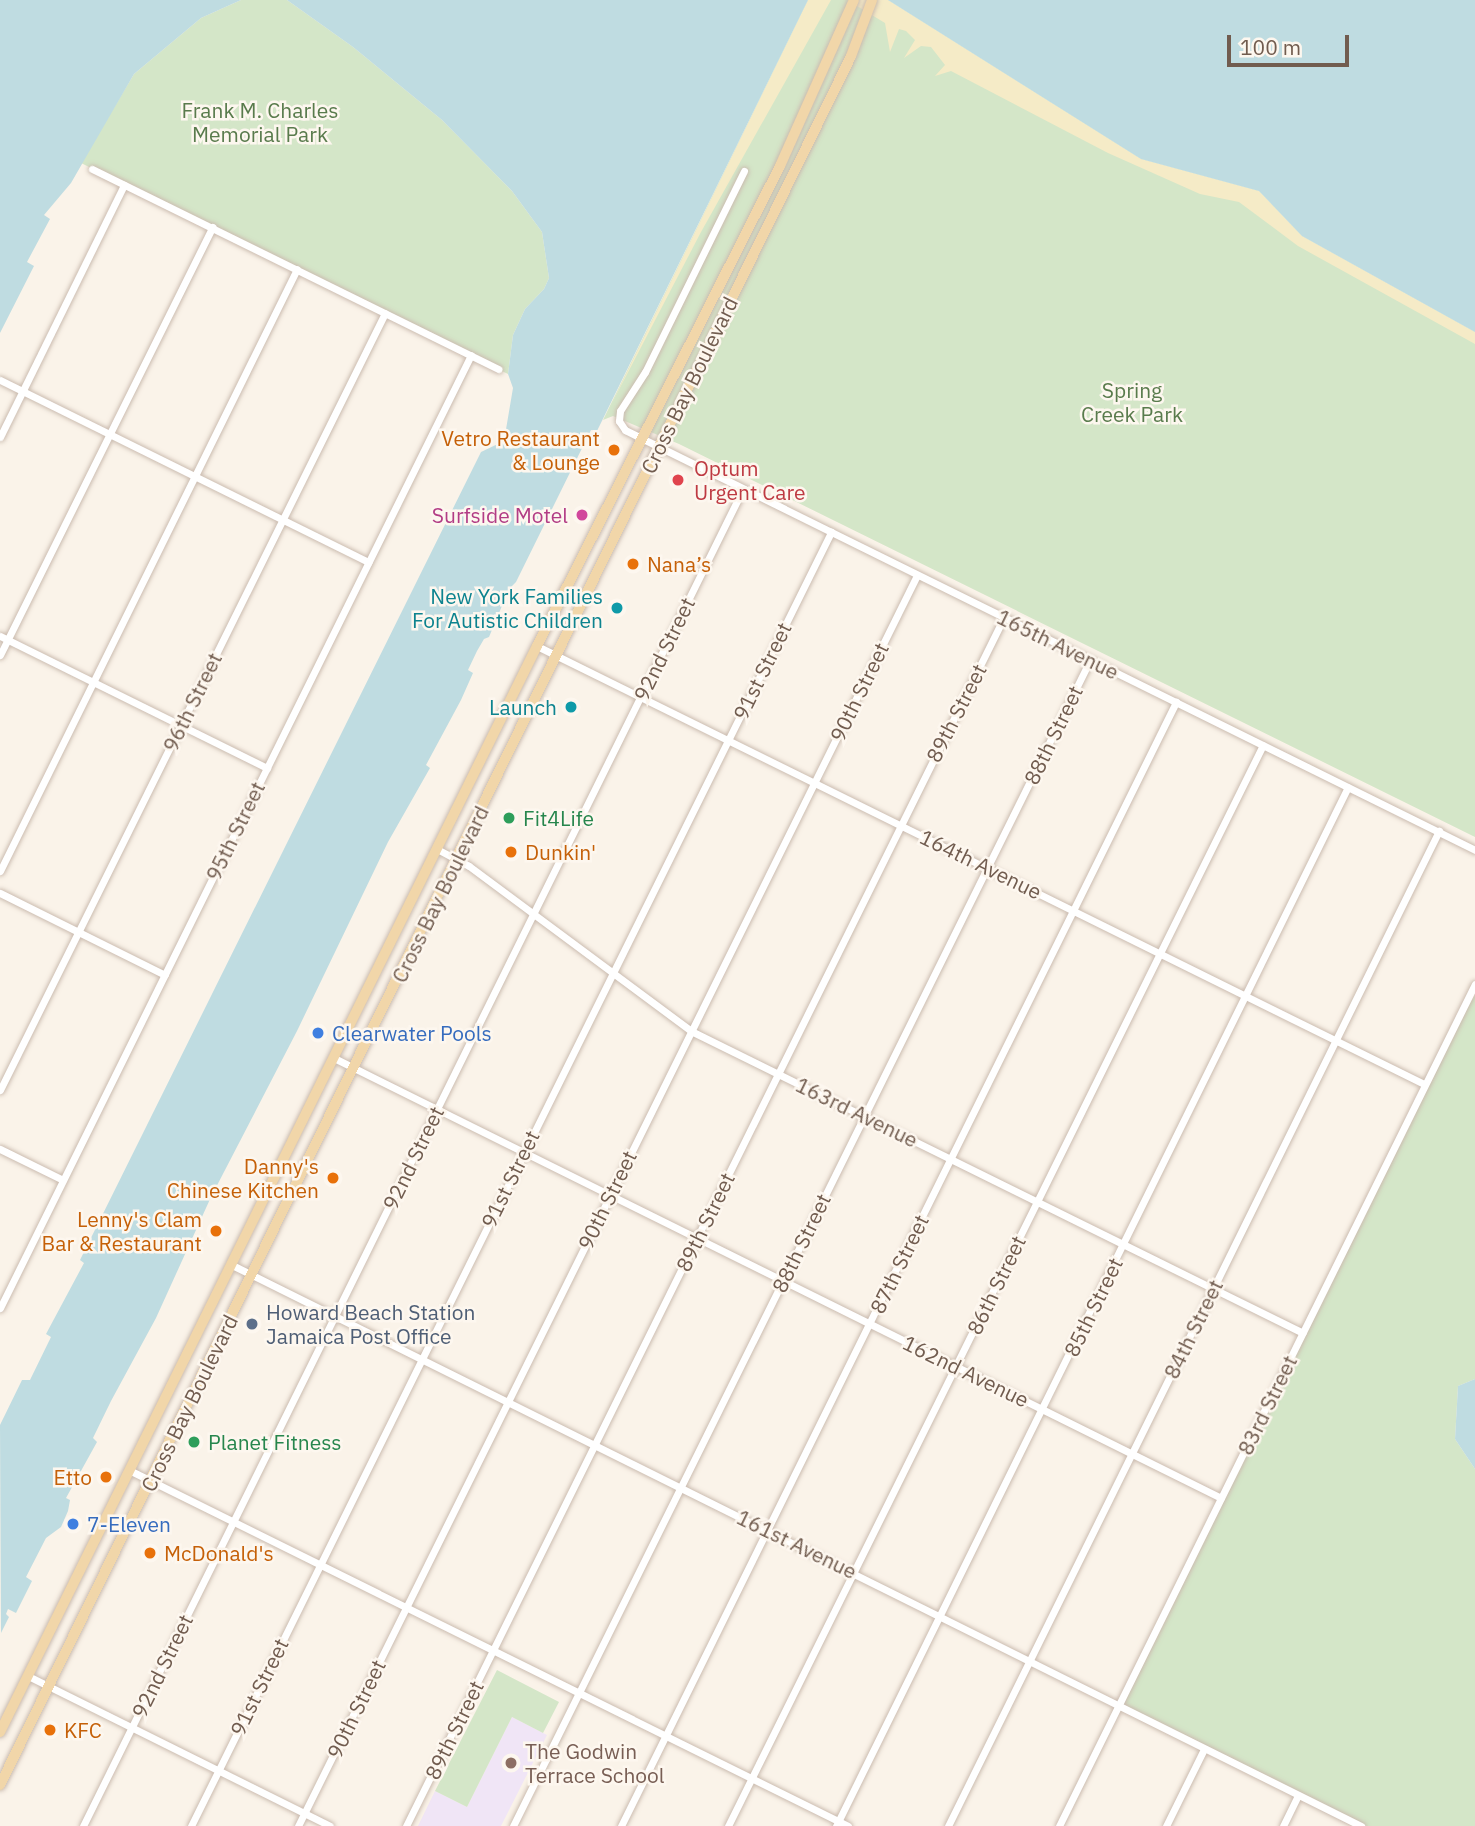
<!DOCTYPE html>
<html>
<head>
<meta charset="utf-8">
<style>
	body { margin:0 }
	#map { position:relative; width:1475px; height:1826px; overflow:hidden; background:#faf3e9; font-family:"IBM Plex Sans",sans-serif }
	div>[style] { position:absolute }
	.education>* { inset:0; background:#f0e5f6 }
	.green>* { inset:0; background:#d4e6c8 }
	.sand>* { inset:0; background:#f5ebc7 }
	.water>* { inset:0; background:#bfdce1 }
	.roads { filter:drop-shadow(0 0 2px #cbbcb0) drop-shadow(0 0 2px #cbbcb0) }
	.minor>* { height:7px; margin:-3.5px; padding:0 3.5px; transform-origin:3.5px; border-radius:3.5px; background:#fff }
	.primary>* { height:10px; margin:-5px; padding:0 5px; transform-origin:5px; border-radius:5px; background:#f1d6a9 }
	.dots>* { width:19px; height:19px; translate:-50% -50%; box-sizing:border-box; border:4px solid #fdf7ef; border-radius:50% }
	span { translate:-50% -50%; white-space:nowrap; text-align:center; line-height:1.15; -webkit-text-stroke:5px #fdf7ef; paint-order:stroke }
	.park-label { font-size:21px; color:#597b4c }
	.street-label { font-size:21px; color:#715c4f }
	.food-label { font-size:21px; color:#c56008 }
	.right { translate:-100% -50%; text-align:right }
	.left { translate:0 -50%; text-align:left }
	.health-label { font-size:21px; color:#be3a42 }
	.hotel-label { font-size:21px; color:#b23c85 }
	.culture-label { font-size:21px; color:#0d838f }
	.leisure-label { font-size:21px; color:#27864d }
	.shop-label { font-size:21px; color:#366cbe }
	.service-label { font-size:21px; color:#4e5e75 }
	.education-label { font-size:21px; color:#785e54 }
	.scale { position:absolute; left:1227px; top:35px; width:122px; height:32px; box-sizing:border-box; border:4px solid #715c4f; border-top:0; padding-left:9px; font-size:21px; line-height:24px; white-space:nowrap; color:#715c4f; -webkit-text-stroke:5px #fdf7ef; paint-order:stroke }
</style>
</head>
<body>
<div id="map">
	<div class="education">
		<i style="clip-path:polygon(512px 1717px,547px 1735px,501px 1826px,418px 1826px,435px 1791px,467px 1807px)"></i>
	</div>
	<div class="green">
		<i style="clip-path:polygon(241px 0,287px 0,353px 47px,442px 120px,512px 191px,542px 232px,549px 278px,544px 289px,525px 309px,513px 335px,508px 374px,81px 163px,134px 74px,201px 18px)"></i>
		<i style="clip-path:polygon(808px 0,888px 0,1141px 159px,1259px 191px,1302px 236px,1475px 332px,1475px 837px,679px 444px,613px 416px,603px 420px)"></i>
		<i style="clip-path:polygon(1475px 995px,1475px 1379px,1458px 1386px,1455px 1439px,1475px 1469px,1475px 1826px,1361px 1826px,1119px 1705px,1424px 1084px)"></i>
		<i style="clip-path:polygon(497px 1670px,559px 1702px,543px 1733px,512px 1717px,467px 1807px,435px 1791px)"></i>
	</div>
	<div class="sand">
		<i style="clip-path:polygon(808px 0,831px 0,701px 232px,612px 403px)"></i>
		<i style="clip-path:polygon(847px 0,888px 0,1141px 159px,1259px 191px,1302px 236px,1475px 332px,1475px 344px,1298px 246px,1239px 202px,1200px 194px,1108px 153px,951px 71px,935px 76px,945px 65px,931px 47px,921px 46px,904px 58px,915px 40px,906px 31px,899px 29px,890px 52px,885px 23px)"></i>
	</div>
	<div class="water">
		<i style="clip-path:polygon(0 0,241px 0,201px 18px,134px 74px,71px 183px,44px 215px,50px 219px,27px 262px,34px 266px,0 333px)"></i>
		<i style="clip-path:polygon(287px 0,808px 0,597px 431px,591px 430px,516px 582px,509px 589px,489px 637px,484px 639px,477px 651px,468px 670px,473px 673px,461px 700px,426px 765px,430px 768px,388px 842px,297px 1031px,211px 1197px,156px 1318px,111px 1401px,93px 1438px,97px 1442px,66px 1498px,70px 1500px,68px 1511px,61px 1527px,46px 1538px,26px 1577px,32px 1581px,16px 1613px,8px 1609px,6px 1614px,9px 1617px,1px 1633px,0 1425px,22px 1380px,30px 1380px,51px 1337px,46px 1334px,84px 1263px,80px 1260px,481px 452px,504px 441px,513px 388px,508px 374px,513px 335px,525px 309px,544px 289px,549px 278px,542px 232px,512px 191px,442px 120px,353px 47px)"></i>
		<i style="clip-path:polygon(888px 0,1475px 0,1475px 332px,1302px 236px,1259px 191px,1141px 159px)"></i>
		<i style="clip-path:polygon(1475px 1379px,1475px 1469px,1455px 1439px,1458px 1386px)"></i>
	</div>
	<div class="roads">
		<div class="minor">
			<i style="left:92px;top:169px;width:453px;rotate:26.2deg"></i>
			<i style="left:744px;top:171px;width:224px;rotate:116.2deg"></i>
			<i style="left:645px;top:372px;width:46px;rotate:122.7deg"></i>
			<i style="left:620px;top:411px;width:10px;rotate:96deg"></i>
			<i style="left:619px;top:421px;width:11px;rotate:56deg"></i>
			<i style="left:625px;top:430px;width:948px;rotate:26.29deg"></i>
			<i style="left:0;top:380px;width:411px;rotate:26.3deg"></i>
			<i style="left:0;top:437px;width:281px;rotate:-63.8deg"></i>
			<i style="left:0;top:636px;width:298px;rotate:26.3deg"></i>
			<i style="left:537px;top:646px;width:989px;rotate:26.28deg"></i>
			<i style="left:0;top:655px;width:478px;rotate:-63.6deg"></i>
			<i style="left:437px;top:849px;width:36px;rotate:28deg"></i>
			<i style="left:469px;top:866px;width:277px;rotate:36.6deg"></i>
			<i style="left:691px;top:1031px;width:682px;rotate:26.26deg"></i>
			<i style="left:0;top:871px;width:671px;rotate:-63.74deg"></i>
			<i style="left:0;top:893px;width:184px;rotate:26.4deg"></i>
			<i style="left:334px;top:1058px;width:990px;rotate:26.38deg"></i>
			<i style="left:0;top:1090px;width:867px;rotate:-63.64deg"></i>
			<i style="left:0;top:1149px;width:70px;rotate:26.2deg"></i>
			<i style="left:232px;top:1265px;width:1261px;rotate:26.42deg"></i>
			<i style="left:0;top:1308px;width:1063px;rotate:-63.7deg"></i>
			<i style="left:131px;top:1471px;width:800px;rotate:26.34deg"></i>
			<i style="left:28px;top:1676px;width:337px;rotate:26.4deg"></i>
			<i style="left:83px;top:1826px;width:1491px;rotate:-63.73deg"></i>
			<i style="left:191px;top:1826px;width:1444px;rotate:-63.68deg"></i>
			<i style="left:298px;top:1826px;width:1396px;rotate:-63.67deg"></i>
			<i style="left:406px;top:1826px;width:1349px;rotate:-63.68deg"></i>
			<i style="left:513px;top:1826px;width:1301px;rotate:-63.67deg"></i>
			<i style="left:621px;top:1826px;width:1254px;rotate:-63.72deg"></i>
			<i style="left:728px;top:1826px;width:1206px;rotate:-63.67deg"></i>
			<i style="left:836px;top:1826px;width:1158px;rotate:-63.77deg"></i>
			<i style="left:948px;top:1826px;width:1110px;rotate:-63.74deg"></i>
			<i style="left:1059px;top:1826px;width:939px;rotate:-63.71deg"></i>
			<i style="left:1166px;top:1826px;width:86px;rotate:-63.7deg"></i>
			<i style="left:1283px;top:1826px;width:34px;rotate:-64deg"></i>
		</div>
		<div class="primary">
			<i style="left:0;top:1732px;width:1212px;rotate:-63.69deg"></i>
			<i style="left:537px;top:646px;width:538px;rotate:-63.15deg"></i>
			<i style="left:780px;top:166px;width:182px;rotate:-66deg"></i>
			<i style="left:0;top:1785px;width:1927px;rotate:-63.79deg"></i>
			<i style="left:851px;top:56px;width:60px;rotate:-69.4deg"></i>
		</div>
	</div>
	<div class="dots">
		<i style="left:614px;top:450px;background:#e8710a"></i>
		<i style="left:678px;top:480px;background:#e0444e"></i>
		<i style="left:582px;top:515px;background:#d1479c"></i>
		<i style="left:633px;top:564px;background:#e8710a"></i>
		<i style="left:617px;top:608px;background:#0f9aa8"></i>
		<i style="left:571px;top:707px;background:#0f9aa8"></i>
		<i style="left:509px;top:818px;background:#2e9e5b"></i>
		<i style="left:511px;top:852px;background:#e8710a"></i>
		<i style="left:318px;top:1033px;background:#3f7fe0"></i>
		<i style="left:333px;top:1178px;background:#e8710a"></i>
		<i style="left:216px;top:1231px;background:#e8710a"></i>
		<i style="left:252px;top:1324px;background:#5c6f8a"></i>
		<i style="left:194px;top:1442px;background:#2e9e5b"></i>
		<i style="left:106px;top:1477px;background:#e8710a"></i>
		<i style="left:73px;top:1524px;background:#3f7fe0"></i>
		<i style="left:150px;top:1553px;background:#e8710a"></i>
		<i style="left:50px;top:1730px;background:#e8710a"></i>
		<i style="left:511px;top:1763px;background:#8d6e63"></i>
	</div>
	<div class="park-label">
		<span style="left:260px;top:122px">Frank M. Charles<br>Memorial Park</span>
		<span style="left:1132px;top:402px">Spring<br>Creek Park</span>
	</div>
	<div class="street-label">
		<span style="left:689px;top:385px;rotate:-64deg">Cross Bay Boulevard</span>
		<span style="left:1058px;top:644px;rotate:26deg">165th Avenue</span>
		<span style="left:664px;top:649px;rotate:-64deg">92nd Street</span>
		<span style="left:762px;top:671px;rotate:-64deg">91st Street</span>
		<span style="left:859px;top:692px;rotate:-64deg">90th Street</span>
		<span style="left:192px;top:702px;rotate:-64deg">96th Street</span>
		<span style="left:956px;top:713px;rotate:-63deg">89th Street</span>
		<span style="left:1053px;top:735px;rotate:-64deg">88th Street</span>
		<span style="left:235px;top:831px;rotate:-64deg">95th Street</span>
		<span style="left:981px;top:864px;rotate:26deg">164th Avenue</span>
		<span style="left:440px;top:894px;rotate:-64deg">Cross Bay Boulevard</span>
		<span style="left:857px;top:1112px;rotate:26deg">163rd Avenue</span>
		<span style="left:413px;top:1158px;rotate:-64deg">92nd Street</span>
		<span style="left:510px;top:1179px;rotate:-64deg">91st Street</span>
		<span style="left:607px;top:1200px;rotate:-64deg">90th Street</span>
		<span style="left:705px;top:1222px;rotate:-64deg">89th Street</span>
		<span style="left:801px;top:1243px;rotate:-64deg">88th Street</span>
		<span style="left:899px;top:1264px;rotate:-64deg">87th Street</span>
		<span style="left:996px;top:1285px;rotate:-64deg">86th Street</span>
		<span style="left:1093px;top:1307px;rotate:-64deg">85th Street</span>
		<span style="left:1193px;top:1329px;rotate:-64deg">84th Street</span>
		<span style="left:966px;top:1371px;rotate:26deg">162nd Avenue</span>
		<span style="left:189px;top:1403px;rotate:-64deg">Cross Bay Boulevard</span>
		<span style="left:1267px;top:1405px;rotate:-64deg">83rd Street</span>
		<span style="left:797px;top:1544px;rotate:26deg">161st Avenue</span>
		<span style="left:162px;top:1666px;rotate:-64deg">92nd Street</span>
		<span style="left:259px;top:1687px;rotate:-64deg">91st Street</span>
		<span style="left:356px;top:1709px;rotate:-64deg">90th Street</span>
		<span style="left:454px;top:1730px;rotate:-64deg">89th Street</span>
	</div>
	<div class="food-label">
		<span class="right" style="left:600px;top:450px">Vetro Restaurant<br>&amp; Lounge</span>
		<span class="left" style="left:647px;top:564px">Nana’s</span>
		<span class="left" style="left:525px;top:852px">Dunkin'</span>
		<span class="right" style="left:319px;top:1178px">Danny's<br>Chinese Kitchen</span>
		<span class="right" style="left:202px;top:1231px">Lenny's Clam<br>Bar &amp; Restaurant</span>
		<span class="right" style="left:92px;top:1477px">Etto</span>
		<span class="left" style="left:164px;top:1553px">McDonald's</span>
		<span class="left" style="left:64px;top:1730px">KFC</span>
	</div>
	<div class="health-label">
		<span class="left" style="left:694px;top:480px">Optum<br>Urgent Care</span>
	</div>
	<div class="hotel-label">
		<span class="right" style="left:568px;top:515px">Surfside Motel</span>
	</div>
	<div class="culture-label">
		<span class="right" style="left:603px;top:608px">New York Families<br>For Autistic Children</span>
		<span class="right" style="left:557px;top:707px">Launch</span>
	</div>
	<div class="leisure-label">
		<span class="left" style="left:523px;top:818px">Fit4Life</span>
		<span class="left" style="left:208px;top:1442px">Planet Fitness</span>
	</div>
	<div class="shop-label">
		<span class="left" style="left:332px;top:1033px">Clearwater Pools</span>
		<span class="left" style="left:87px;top:1524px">7-Eleven</span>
	</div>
	<div class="service-label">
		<span class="left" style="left:266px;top:1324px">Howard Beach Station<br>Jamaica Post Office</span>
	</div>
	<div class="education-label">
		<span class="left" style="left:525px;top:1763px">The Godwin<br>Terrace School</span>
	</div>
	<div class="scale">100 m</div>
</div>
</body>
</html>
